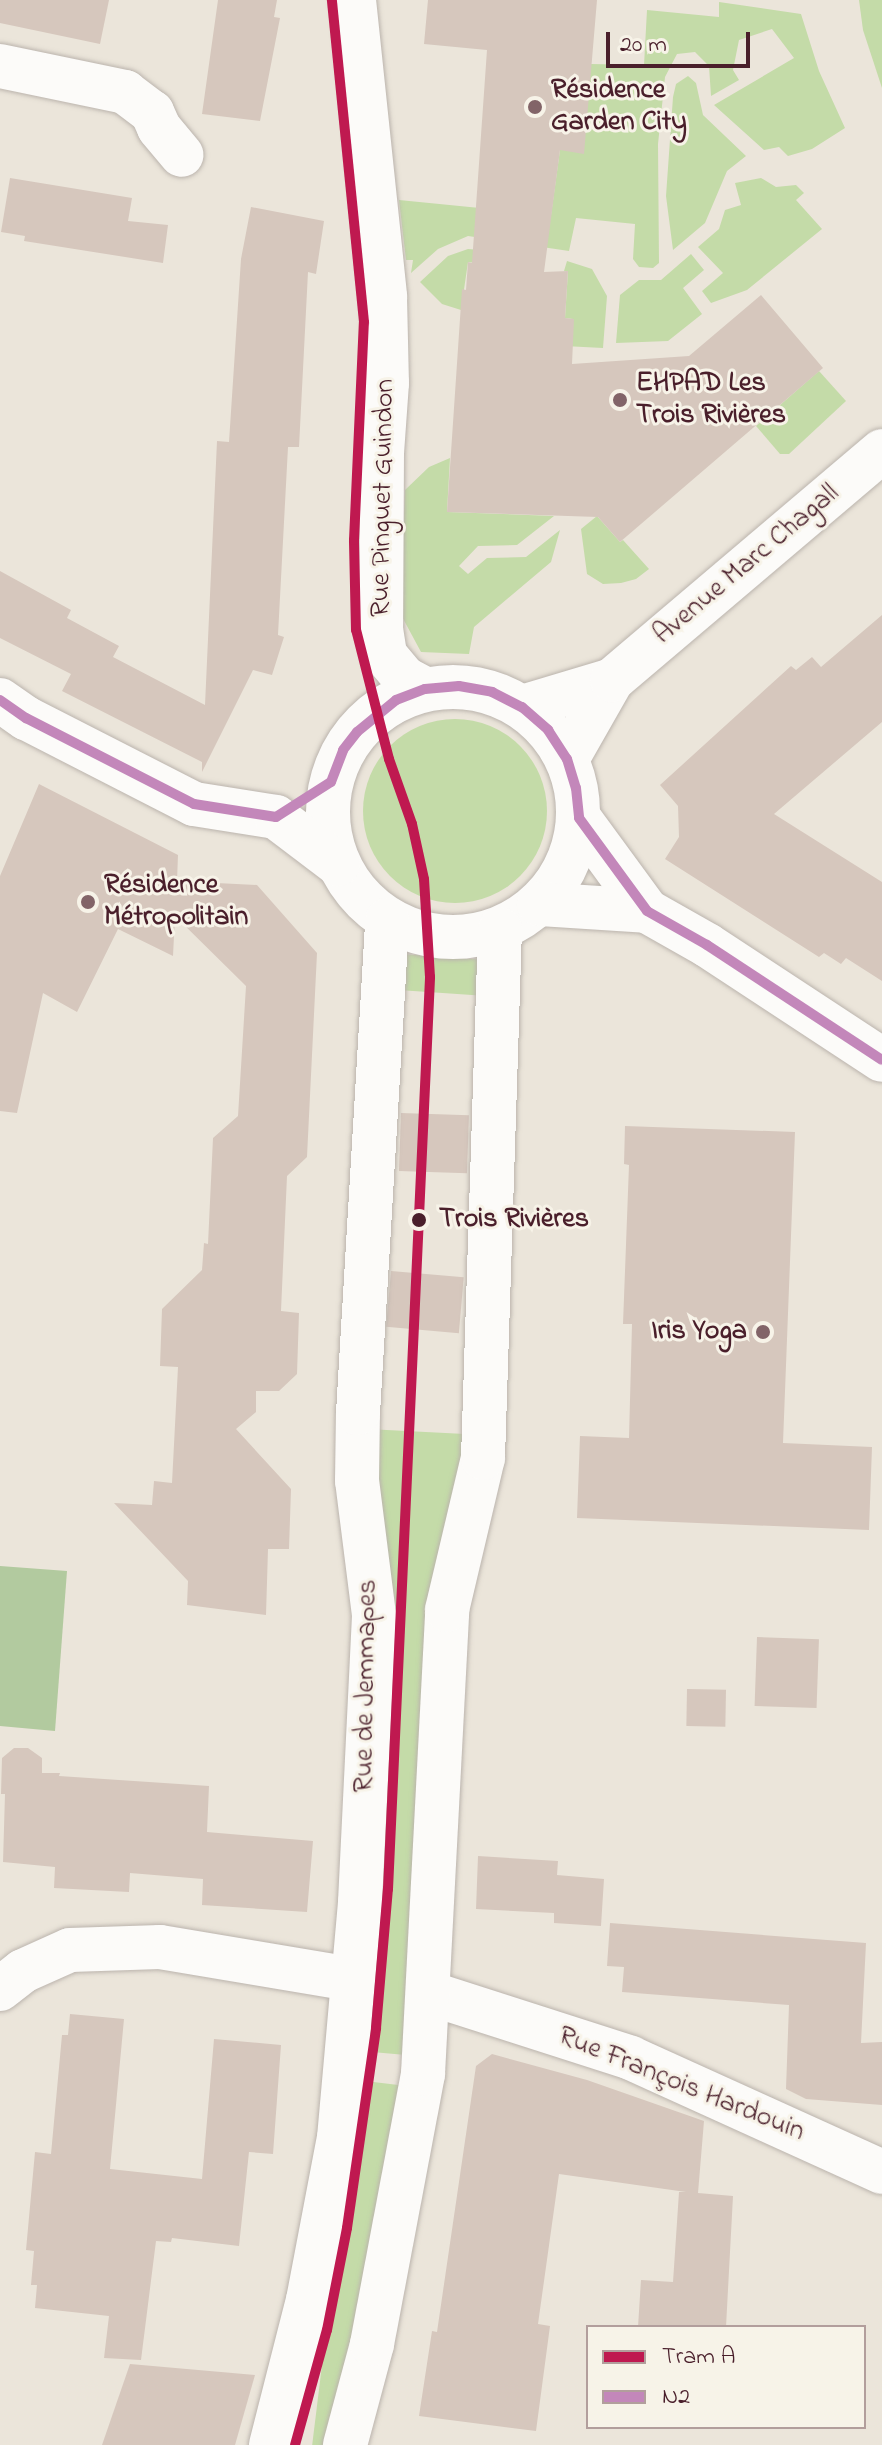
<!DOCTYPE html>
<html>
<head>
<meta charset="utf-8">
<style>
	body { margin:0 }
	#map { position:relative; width:882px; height:2445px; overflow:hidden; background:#ebe5da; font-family:"Indie Flower",sans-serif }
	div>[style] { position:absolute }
	.green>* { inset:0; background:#c4dba8; transform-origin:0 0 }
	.round { border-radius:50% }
	.forest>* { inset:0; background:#b2ca9f }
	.building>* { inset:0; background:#d6c7bd; transform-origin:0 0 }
	.roads { filter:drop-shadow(0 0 2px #bbb4ad) drop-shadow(0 0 2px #bbb4ad) }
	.minor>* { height:44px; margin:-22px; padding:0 22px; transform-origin:22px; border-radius:22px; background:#fcfbf9 }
	.minor>.ring { margin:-22px; padding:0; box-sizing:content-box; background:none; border:44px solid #fcfbf9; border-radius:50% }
	.bus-1>* { height:10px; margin:-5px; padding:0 5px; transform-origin:5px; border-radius:5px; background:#c387ba }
	.tram-1>* { height:10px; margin:-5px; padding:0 5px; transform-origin:5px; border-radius:5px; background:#bf1950 }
	.dots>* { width:22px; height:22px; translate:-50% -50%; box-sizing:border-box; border:4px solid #f7f3e8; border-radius:50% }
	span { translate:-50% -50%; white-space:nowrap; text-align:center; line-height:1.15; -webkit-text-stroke:6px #f7f3e8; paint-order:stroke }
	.poi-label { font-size:28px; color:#4a1f2b; font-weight:700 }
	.left { translate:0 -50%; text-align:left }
	.right { translate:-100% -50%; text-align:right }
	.street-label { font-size:28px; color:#4a1f2b }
	.stop-label { font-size:28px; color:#4a1f2b; font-weight:700 }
	.legend { position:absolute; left:586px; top:2325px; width:280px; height:104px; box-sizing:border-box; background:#f7f3e8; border:2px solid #b29e9c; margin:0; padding:10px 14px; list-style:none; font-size:24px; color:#4a1f2b }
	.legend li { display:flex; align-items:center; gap:16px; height:40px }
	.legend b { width:40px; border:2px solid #b29e9c }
	.scale { position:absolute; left:606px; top:32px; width:144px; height:36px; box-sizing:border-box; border:4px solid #4a1f2b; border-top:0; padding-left:10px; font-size:24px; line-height:28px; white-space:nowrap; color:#4a1f2b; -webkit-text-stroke:6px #f7f3e8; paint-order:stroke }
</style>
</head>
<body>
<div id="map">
	<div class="green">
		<i style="clip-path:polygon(859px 0,882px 0,882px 88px,863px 30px)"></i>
		<i style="clip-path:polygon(719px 2px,801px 14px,819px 71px,845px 128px,812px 149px,788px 156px,779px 147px,764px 150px,714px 105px,794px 58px,772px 29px,739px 40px,733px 70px,739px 80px,711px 96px,709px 66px,695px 52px,677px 54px,665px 77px,658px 144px,659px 263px,653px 268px,639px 267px,633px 259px,635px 224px,576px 218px,569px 251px,468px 236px,438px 249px,411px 273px,413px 260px,406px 260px,399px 200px,551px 215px,560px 150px,591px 64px,644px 65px,647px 10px,719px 17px)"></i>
		<i style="clip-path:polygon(688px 76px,696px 83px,703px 115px,746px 156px,727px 171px,705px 223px,673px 250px,666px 196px,673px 97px,676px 84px)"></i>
		<i style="clip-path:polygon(761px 178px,776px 187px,796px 185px,804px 193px,796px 200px,822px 229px,747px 290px,711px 303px,702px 291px,723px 273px,698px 247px,719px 229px,725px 210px,741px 205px,735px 183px)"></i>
		<i style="clip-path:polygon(468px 249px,503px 252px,511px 267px,468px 262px,461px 310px,442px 304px,420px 282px,448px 256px)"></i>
		<i style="clip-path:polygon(691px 254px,704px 270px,683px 288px,702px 314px,668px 341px,616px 343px,620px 295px,639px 280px,661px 280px)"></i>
		<i style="clip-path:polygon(567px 261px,592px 269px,607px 296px,603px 348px,564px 346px,573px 319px,565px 318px,568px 271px,564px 271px)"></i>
		<i style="clip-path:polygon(819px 371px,846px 401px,789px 454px,780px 454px,756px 426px)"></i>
		<i style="clip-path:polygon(450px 458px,447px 512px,554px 516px,517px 545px,478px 546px,459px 566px,468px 574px,487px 558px,526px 557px,560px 530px,551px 562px,474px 627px,469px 654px,421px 652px,400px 613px,405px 490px,429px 467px)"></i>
		<i style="clip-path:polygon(597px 516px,620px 542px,623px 540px,649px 569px,636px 579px,621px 583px,603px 584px,587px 574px,581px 529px)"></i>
		<i class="round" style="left:363px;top:719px;width:184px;height:184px"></i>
		<i style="left:401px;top:954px;width:81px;height:36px;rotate:4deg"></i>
		<i style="clip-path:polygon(367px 1429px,465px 1434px,417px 2056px,361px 2051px)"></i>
		<i style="left:357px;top:2080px;width:52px;height:373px;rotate:7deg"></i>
	</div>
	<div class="forest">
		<i style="clip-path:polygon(0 1566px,67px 1571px,55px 1731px,0 1726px)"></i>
	</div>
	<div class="building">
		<i style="clip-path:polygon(0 0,109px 0,100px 44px,0 23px)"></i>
		<i style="clip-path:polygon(218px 0,277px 0,274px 17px,280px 18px,260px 121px,202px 114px)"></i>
		<i style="clip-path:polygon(428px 0,597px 0,584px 154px,560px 150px,544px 272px,568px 271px,565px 318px,574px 319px,572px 364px,689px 356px,761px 295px,823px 368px,620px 542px,598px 517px,447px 512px,462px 289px,466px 290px,468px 262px,472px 263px,487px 50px,424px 44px)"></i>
		<i style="clip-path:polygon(10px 178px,132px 198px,128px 221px,168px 225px,163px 263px,24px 241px,25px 236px,1px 232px)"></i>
		<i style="clip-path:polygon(251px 207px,324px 221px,316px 274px,308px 272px,299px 447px,288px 447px,278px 635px,284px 637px,272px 675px,253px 670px,202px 772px,202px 762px,62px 691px,71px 674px,0 638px,0 571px,71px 610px,67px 618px,119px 646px,113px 657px,205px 705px,217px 441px,229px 442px,241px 259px)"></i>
		<i style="clip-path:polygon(882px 615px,882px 722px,774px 814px,882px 882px,882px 981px,846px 958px,841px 964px,824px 953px,819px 957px,665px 859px,679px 837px,678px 806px,660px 785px,791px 666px,796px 670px,812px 657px,821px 667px)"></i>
		<i style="clip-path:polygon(39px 784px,178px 855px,177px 881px,257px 885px,317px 953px,307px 1157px,287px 1176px,281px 1311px,299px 1313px,297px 1374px,279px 1391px,256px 1391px,256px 1412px,236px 1429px,291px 1489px,289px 1549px,268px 1549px,266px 1615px,187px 1605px,188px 1581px,114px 1503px,152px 1505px,154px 1481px,172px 1483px,178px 1367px,160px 1366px,162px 1309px,202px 1270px,204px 1243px,208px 1244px,213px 1138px,238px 1116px,246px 986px,175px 916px,173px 956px,118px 929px,77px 1012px,43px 993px,17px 1113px,0 1111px,0 876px)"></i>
		<i style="left:401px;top:1113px;width:68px;height:58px;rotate:2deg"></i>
		<i style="clip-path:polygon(625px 1126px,795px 1132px,783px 1443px,872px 1447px,869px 1530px,577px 1518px,580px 1436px,629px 1438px,632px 1324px,623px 1324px,629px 1165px,624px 1164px)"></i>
		<i style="left:391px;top:1271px;width:73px;height:56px;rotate:5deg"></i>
		<i style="left:757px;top:1637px;width:62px;height:69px;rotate:2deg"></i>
		<i style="left:687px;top:1689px;width:39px;height:37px;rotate:1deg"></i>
		<i style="clip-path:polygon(14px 1748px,28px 1748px,42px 1758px,42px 1773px,60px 1773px,59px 1776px,209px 1786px,207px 1832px,313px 1841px,307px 1912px,202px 1905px,203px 1879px,130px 1873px,129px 1892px,54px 1888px,55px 1867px,3px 1862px,5px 1794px,1px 1794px,2px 1758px)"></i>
		<i style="clip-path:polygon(478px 1856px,558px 1861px,557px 1875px,604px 1879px,601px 1926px,554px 1923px,554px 1913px,476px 1909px)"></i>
		<i style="clip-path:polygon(610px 1923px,866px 1943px,861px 2043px,882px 2042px,882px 2105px,806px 2099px,786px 2089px,789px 2005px,622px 1992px,624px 1967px,607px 1966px)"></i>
		<i style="clip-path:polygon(70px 2014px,124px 2019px,110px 2169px,202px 2179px,214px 2039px,281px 2045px,273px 2154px,249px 2152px,239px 2246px,172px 2238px,171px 2242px,156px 2241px,141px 2360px,104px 2358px,109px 2316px,35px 2308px,37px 2285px,31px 2285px,34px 2251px,26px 2250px,35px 2152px,51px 2154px,62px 2035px,68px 2035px)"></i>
		<i style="clip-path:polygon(492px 2054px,587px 2080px,704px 2121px,698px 2193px,733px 2196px,726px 2327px,638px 2327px,641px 2280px,673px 2282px,679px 2192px,686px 2192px,559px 2174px,538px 2324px,550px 2326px,536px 2431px,419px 2416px,432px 2331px,437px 2332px,476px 2066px)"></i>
		<i style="clip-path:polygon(130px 2364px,255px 2375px,235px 2445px,102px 2445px)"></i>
	</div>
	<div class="roads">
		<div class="minor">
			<i style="left:354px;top:0;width:299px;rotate:84deg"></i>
			<i style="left:385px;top:297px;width:86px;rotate:88.7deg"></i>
			<i style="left:387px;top:383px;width:69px;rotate:94.1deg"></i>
			<i style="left:382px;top:452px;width:177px;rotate:90.3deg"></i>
			<i style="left:381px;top:629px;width:26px;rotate:81deg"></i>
			<i style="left:385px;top:655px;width:30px;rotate:50deg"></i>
			<i style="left:404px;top:678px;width:24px;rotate:28deg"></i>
			<i style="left:0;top:66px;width:128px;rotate:11.7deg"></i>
			<i style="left:125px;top:92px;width:34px;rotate:37deg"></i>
			<i style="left:152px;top:112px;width:17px;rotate:66deg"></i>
			<i style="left:159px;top:128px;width:35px;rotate:50deg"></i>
			<i class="ring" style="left:328px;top:687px;width:206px;height:206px"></i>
			<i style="left:0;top:700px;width:32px;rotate:35deg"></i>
			<i style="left:26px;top:718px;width:189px;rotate:27.1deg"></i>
			<i style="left:194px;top:804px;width:83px;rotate:9deg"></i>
			<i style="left:276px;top:817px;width:78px;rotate:37.2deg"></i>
			<i style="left:522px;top:707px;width:94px;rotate:-16.7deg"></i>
			<i style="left:567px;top:759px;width:91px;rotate:-60.3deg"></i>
			<i style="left:612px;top:680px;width:354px;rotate:-40.3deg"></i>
			<i style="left:579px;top:818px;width:115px;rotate:53.8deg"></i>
			<i style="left:647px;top:911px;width:69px;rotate:29.5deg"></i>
			<i style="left:707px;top:945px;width:209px;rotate:33.3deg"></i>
			<i style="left:539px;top:904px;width:108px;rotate:3.7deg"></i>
			<i style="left:0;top:1989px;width:29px;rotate:-38deg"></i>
			<i style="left:23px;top:1971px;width:51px;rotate:-24.1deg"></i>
			<i style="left:70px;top:1950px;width:90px;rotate:-1.9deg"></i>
			<i style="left:160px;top:1947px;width:195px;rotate:9.5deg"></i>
			<i style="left:429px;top:1993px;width:212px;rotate:17.8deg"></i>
			<i style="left:631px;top:2058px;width:276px;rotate:24.4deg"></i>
			<i style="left:271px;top:2445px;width:150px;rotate:-75.7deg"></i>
			<i style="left:308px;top:2300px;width:165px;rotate:-79.2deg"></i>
			<i style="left:339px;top:2138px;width:237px;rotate:-84.9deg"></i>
			<i style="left:360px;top:1902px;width:287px;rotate:-87.2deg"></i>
			<i style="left:374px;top:1615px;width:135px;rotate:-97.2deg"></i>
			<i style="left:357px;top:1481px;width:68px;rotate:-89.2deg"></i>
			<i style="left:358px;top:1413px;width:494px;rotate:-86.6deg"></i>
			<i style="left:345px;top:2445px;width:105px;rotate:-75deg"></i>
			<i style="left:372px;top:2344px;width:275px;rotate:-79.3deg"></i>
			<i style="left:423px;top:2074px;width:465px;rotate:-87deg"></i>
			<i style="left:447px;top:1610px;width:156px;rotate:-76.7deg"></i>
			<i style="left:483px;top:1458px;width:529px;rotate:-88.16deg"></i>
		</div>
	</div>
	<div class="bus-1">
		<i style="left:0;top:700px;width:32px;rotate:35deg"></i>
		<i style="left:26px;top:718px;width:189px;rotate:27.1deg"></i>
		<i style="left:194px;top:804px;width:83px;rotate:9deg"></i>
		<i style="left:276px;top:817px;width:65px;rotate:-32.5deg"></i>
		<i style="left:331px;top:782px;width:34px;rotate:-69deg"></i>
		<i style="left:343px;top:750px;width:23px;rotate:-52deg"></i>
		<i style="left:357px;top:732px;width:50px;rotate:-39.4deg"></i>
		<i style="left:396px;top:700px;width:31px;rotate:-21deg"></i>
		<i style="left:425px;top:689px;width:34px;rotate:-5deg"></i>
		<i style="left:459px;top:686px;width:34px;rotate:10deg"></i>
		<i style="left:492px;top:692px;width:34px;rotate:27deg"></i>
		<i style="left:522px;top:707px;width:35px;rotate:41deg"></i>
		<i style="left:548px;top:730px;width:35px;rotate:57deg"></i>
		<i style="left:567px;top:759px;width:30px;rotate:73deg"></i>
		<i style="left:576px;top:788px;width:30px;rotate:84deg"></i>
		<i style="left:579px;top:818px;width:115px;rotate:53.8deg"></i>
		<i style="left:647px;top:911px;width:69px;rotate:29.5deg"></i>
		<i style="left:707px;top:945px;width:209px;rotate:33.3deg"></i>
	</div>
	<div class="tram-1">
		<i style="left:295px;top:2445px;width:119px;rotate:-74.5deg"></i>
		<i style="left:327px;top:2330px;width:104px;rotate:-78.9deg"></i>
		<i style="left:347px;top:2228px;width:202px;rotate:-81.7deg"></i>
		<i style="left:376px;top:2028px;width:140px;rotate:-85.1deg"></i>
		<i style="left:388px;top:1889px;width:913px;rotate:-87.36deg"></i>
		<i style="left:430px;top:977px;width:98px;rotate:-93.5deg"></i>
		<i style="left:424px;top:879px;width:56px;rotate:-102.3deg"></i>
		<i style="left:412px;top:824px;width:69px;rotate:-109.5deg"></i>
		<i style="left:389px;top:759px;width:133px;rotate:-104.3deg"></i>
		<i style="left:356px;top:630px;width:90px;rotate:-91.3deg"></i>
		<i style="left:354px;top:540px;width:218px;rotate:-87.4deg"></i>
		<i style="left:364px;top:322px;width:324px;rotate:-95.7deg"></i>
	</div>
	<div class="dots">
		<i style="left:535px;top:107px;background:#826468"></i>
		<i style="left:620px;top:400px;background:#826468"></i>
		<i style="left:88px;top:902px;background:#826468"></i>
		<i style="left:419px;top:1220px;background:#4a1f2b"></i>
		<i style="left:763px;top:1332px;background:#826468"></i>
	</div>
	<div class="poi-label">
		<span class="left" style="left:551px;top:107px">Résidence<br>Garden City</span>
		<span class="left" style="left:636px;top:400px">EHPAD Les<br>Trois Rivières</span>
		<span class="left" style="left:104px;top:902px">Résidence<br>Métropolitain</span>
		<span class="right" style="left:747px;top:1332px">Iris Yoga</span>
	</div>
	<div class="street-label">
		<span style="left:384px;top:498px;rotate:-89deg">Rue Pinguet Guindon</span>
		<span style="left:747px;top:565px;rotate:-40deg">Avenue Marc Chagall</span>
		<span style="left:367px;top:1686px;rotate:-89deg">Rue de Jemmapes</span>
		<span style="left:681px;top:2085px;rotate:22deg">Rue François Hardouin</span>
	</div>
	<div class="stop-label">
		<span class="left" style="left:439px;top:1220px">Trois Rivières</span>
	</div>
	<ul class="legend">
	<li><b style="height:10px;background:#bf1950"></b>Tram A</li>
	<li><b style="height:10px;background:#c387ba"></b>N2</li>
	</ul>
	<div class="scale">20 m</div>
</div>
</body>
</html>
